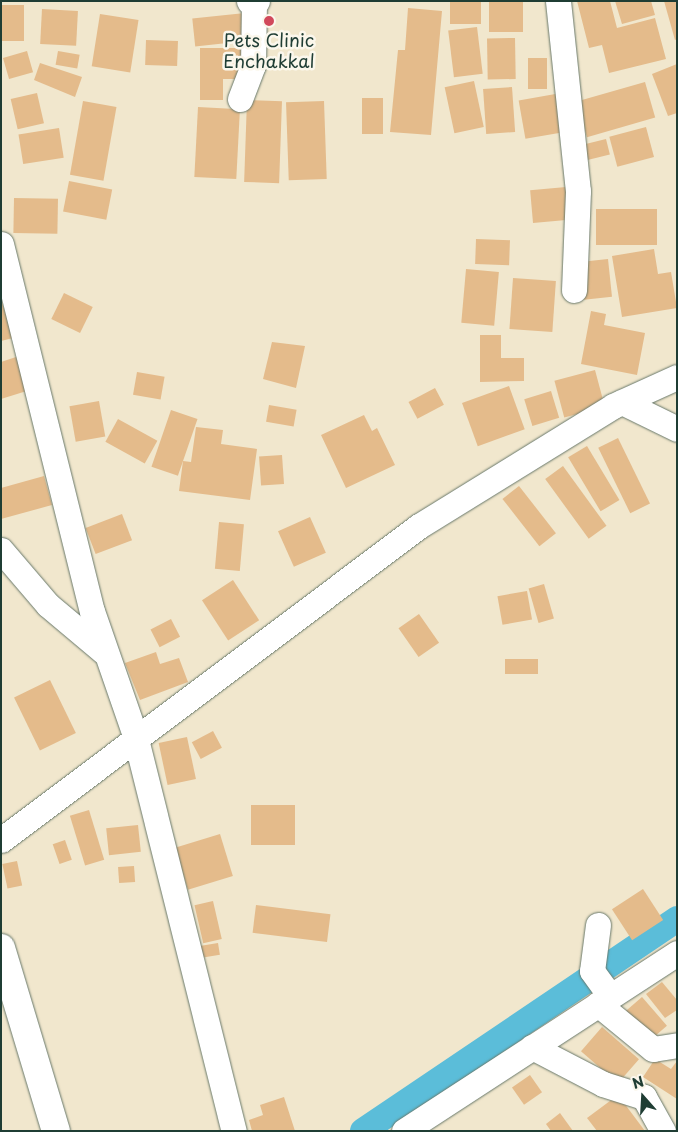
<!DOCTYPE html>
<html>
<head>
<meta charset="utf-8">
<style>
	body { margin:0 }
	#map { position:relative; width:678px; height:1132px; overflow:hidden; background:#f1e7cd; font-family:"Playpen Sans",sans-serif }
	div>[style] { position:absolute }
	.canal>* { height:26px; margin:-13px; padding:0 13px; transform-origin:13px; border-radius:13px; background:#5bbdd9 }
	.building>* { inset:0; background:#e4bb8b; transform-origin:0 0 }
	.roads { filter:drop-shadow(0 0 1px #68786a) drop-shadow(0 0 1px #68786a) }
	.minor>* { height:25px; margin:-12.5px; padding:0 12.5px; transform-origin:12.5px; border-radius:12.5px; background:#fff }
	.tertiary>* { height:28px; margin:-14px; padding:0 14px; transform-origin:14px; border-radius:14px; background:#fff }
	.primary>* { height:28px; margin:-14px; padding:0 14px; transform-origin:14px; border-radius:14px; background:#fff }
	.dots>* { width:14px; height:14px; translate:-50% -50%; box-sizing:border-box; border:2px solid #fbf7ec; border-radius:50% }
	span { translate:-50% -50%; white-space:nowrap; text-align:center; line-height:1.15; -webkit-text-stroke:5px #fbf7ec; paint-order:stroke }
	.poi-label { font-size:18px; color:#1f3d34 }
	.frame { position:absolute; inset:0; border:2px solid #1f3d34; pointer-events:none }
	.north { position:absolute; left:618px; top:1072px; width:50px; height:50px; -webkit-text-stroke:4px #fbf7ec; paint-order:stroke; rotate:341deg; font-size:14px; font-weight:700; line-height:20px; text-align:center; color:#1f3d34 }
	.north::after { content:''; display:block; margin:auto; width:18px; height:22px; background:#1f3d34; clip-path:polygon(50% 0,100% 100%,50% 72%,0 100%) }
</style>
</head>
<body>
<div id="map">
	<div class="canal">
		<i style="left:363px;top:1131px;width:379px;rotate:-34deg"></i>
	</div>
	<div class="building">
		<i style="left:450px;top:1px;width:31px;height:23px"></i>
		<i style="left:489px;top:1px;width:34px;height:31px"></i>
		<i style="clip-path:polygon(577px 1px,610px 1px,617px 28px,655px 18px,666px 59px,609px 73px,602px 45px,589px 48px)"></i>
		<i style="clip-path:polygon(615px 1px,651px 1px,655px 15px,622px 24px)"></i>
		<i style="clip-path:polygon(664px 1px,677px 1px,677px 39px,675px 40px)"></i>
		<i style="left:24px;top:5px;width:36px;height:23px;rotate:90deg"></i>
		<i style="clip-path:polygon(408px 8px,442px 11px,431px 135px,390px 132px,398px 50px,405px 50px)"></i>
		<i style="left:42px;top:9px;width:36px;height:35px;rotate:3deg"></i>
		<i style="left:245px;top:13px;width:28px;height:53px;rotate:84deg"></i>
		<i style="left:100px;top:14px;width:39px;height:53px;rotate:9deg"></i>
		<i style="left:477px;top:27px;width:47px;height:29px;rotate:83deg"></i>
		<i style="left:515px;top:38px;width:41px;height:28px;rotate:89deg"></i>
		<i style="left:146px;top:40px;width:32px;height:25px;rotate:2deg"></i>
		<i style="clip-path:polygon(200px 48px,241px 48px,241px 79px,223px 79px,223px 100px,200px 100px)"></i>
		<i style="left:27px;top:51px;width:22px;height:25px;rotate:74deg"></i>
		<i style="left:58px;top:51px;width:22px;height:14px;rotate:10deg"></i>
		<i style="left:528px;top:58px;width:19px;height:31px"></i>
		<i style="clip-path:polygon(40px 63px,82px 77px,75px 97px,34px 80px)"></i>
		<i style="clip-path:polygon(677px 64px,677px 113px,668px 116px,652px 74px)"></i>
		<i style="left:474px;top:81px;width:47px;height:30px;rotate:78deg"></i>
		<i style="left:645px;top:82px;width:37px;height:71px;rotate:74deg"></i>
		<i style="left:512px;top:87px;width:45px;height:29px;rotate:86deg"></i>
		<i style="left:37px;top:93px;width:31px;height:27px;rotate:77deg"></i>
		<i style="left:561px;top:93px;width:39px;height:43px;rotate:80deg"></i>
		<i style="left:362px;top:98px;width:21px;height:36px"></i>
		<i style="left:247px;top:100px;width:35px;height:82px;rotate:2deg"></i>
		<i style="left:83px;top:101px;width:34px;height:75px;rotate:10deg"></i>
		<i style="left:324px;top:101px;width:78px;height:38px;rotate:88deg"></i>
		<i style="left:198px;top:107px;width:42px;height:70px;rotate:3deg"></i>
		<i style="left:646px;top:127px;width:31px;height:38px;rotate:75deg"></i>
		<i style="left:59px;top:128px;width:30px;height:41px;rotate:81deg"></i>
		<i style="left:606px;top:139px;width:16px;height:23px;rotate:76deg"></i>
		<i style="left:69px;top:181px;width:44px;height:31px;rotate:11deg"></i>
		<i style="left:566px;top:187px;width:33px;height:36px;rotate:85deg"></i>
		<i style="left:14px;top:198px;width:44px;height:35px;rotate:1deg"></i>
		<i style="left:657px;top:209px;width:36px;height:61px;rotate:90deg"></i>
		<i style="left:476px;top:239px;width:34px;height:25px;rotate:2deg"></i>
		<i style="clip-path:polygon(654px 249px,658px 274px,671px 272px,677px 308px,622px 317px,612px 256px)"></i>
		<i style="left:608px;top:259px;width:38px;height:28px;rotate:84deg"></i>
		<i style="left:466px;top:269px;width:33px;height:54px;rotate:5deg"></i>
		<i style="left:513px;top:278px;width:43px;height:51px;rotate:4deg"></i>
		<i style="left:64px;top:293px;width:32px;height:29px;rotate:26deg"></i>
		<i style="clip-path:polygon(1px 299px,13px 338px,1px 341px)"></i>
		<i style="clip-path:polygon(591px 311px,606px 314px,604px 325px,645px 333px,637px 375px,581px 364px)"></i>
		<i style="clip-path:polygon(480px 335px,501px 335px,501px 358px,524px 358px,524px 381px,480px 382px)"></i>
		<i style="clip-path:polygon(272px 342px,305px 346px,296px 388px,263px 379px)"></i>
		<i style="clip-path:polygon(22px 355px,33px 389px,1px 399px,1px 362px)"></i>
		<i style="left:595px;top:370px;width:38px;height:42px;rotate:75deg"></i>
		<i style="left:137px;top:372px;width:28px;height:23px;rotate:10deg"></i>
		<i style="left:509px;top:386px;width:46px;height:50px;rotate:70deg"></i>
		<i style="left:435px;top:388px;width:19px;height:30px;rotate:62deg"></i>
		<i style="left:551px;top:391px;width:28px;height:28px;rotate:73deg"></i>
		<i style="left:99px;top:401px;width:36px;height:30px;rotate:80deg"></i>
		<i style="left:269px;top:405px;width:28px;height:17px;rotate:10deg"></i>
		<i style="left:171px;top:410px;width:28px;height:60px;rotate:19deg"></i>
		<i style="clip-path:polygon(364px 415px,372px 431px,377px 428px,395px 465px,346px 488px,321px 435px)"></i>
		<i style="left:118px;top:419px;width:45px;height:26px;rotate:29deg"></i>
		<i style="clip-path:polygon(196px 427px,223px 430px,221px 444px,257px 449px,250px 500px,179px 491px,183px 461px,191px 462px)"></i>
		<i style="left:618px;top:438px;width:73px;height:22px;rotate:64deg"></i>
		<i style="left:587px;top:446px;width:63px;height:22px;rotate:59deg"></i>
		<i style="left:282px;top:455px;width:29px;height:23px;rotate:86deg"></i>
		<i style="left:563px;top:466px;width:74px;height:22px;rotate:54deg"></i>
		<i style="clip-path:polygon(44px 476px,52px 505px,1px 519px,1px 488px)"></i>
		<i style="left:519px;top:486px;width:60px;height:21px;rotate:52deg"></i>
		<i style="left:122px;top:514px;width:28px;height:39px;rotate:69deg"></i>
		<i style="left:310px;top:517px;width:39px;height:35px;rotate:66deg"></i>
		<i style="left:219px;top:522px;width:25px;height:47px;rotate:5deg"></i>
		<i style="left:233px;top:580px;width:48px;height:37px;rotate:57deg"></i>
		<i style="left:544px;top:584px;width:36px;height:16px;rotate:74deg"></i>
		<i style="left:527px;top:591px;width:29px;height:30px;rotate:80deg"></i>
		<i style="left:419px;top:614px;width:35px;height:25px;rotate:55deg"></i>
		<i style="left:171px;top:619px;width:20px;height:23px;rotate:63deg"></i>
		<i style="clip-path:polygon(156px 652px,160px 664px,179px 658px,188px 682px,140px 700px,125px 663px)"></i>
		<i style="left:505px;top:659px;width:33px;height:15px"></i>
		<i style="left:50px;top:680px;width:59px;height:40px;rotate:64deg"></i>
		<i style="left:213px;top:731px;width:19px;height:24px;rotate:62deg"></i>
		<i style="left:187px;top:737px;width:43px;height:29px;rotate:78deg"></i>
		<i style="left:251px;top:805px;width:44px;height:40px"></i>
		<i style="left:89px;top:810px;width:52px;height:20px;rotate:73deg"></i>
		<i style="left:138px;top:825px;width:27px;height:32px;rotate:84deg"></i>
		<i style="left:220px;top:834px;width:44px;height:47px;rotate:73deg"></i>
		<i style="left:65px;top:840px;width:21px;height:13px;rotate:71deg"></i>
		<i style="left:17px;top:861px;width:25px;height:15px;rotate:78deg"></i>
		<i style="left:134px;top:866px;width:16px;height:16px;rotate:86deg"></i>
		<i style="left:643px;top:889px;width:37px;height:37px;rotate:57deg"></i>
		<i style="left:213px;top:901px;width:39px;height:19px;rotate:77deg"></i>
		<i style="left:256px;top:905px;width:75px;height:28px;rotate:7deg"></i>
		<i style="left:218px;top:943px;width:12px;height:20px;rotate:81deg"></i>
		<i style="clip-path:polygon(662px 982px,677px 1000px,677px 1010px,665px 1018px,646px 994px)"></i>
		<i style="left:642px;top:997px;width:38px;height:23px;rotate:49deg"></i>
		<i style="left:602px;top:1027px;width:49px;height:32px;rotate:41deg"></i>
		<i style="clip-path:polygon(655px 1059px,671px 1069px,677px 1061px,677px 1099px,643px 1077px)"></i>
		<i style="left:530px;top:1075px;width:21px;height:22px;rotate:55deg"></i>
		<i style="clip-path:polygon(618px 1095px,645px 1131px,597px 1131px,587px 1118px)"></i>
		<i style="clip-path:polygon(284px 1097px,295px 1131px,252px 1131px,249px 1120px,263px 1115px,260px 1105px)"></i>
		<i style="clip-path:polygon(560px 1113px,573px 1131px,551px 1131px,546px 1124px)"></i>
	</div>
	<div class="roads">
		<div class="minor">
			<i style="left:558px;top:1px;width:191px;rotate:84deg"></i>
			<i style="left:578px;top:191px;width:99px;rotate:92.3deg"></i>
			<i style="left:240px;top:99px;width:36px;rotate:-69deg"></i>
			<i style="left:253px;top:65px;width:64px;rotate:-89.1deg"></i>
			<i style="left:1px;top:244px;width:378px;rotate:76.1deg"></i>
			<i style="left:92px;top:611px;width:131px;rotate:70.9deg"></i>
			<i style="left:135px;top:735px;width:408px;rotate:76deg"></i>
			<i style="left:622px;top:402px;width:61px;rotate:26.1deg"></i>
			<i style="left:1px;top:550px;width:72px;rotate:49.5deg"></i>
			<i style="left:48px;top:605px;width:73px;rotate:40deg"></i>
			<i style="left:1px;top:840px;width:523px;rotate:-36.91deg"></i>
			<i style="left:419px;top:526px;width:228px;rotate:-31.7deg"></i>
			<i style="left:613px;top:406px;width:70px;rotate:-24.4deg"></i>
			<i style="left:598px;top:925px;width:46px;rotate:97.4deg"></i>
			<i style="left:592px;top:971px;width:31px;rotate:54deg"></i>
			<i style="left:598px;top:1004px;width:71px;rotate:39.3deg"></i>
			<i style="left:653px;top:1049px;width:24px;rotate:-9deg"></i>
			<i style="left:532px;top:1047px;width:80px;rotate:27.5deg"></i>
			<i style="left:603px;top:1084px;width:43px;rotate:17.6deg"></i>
			<i style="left:644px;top:1097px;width:39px;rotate:61deg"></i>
			<i style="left:404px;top:1131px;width:326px;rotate:-33.1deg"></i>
		</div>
		<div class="tertiary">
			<i style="left:1px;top:948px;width:191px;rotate:73.3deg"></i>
		</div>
		<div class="primary">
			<i style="left:251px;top:1px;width:5px"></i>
		</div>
	</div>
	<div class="dots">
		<i style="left:269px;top:21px;background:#d1495b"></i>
	</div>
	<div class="poi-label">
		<span style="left:269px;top:51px">Pets Clinic<br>Enchakkal</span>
	</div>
	<div class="frame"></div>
	<div class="north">N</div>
</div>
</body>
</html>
